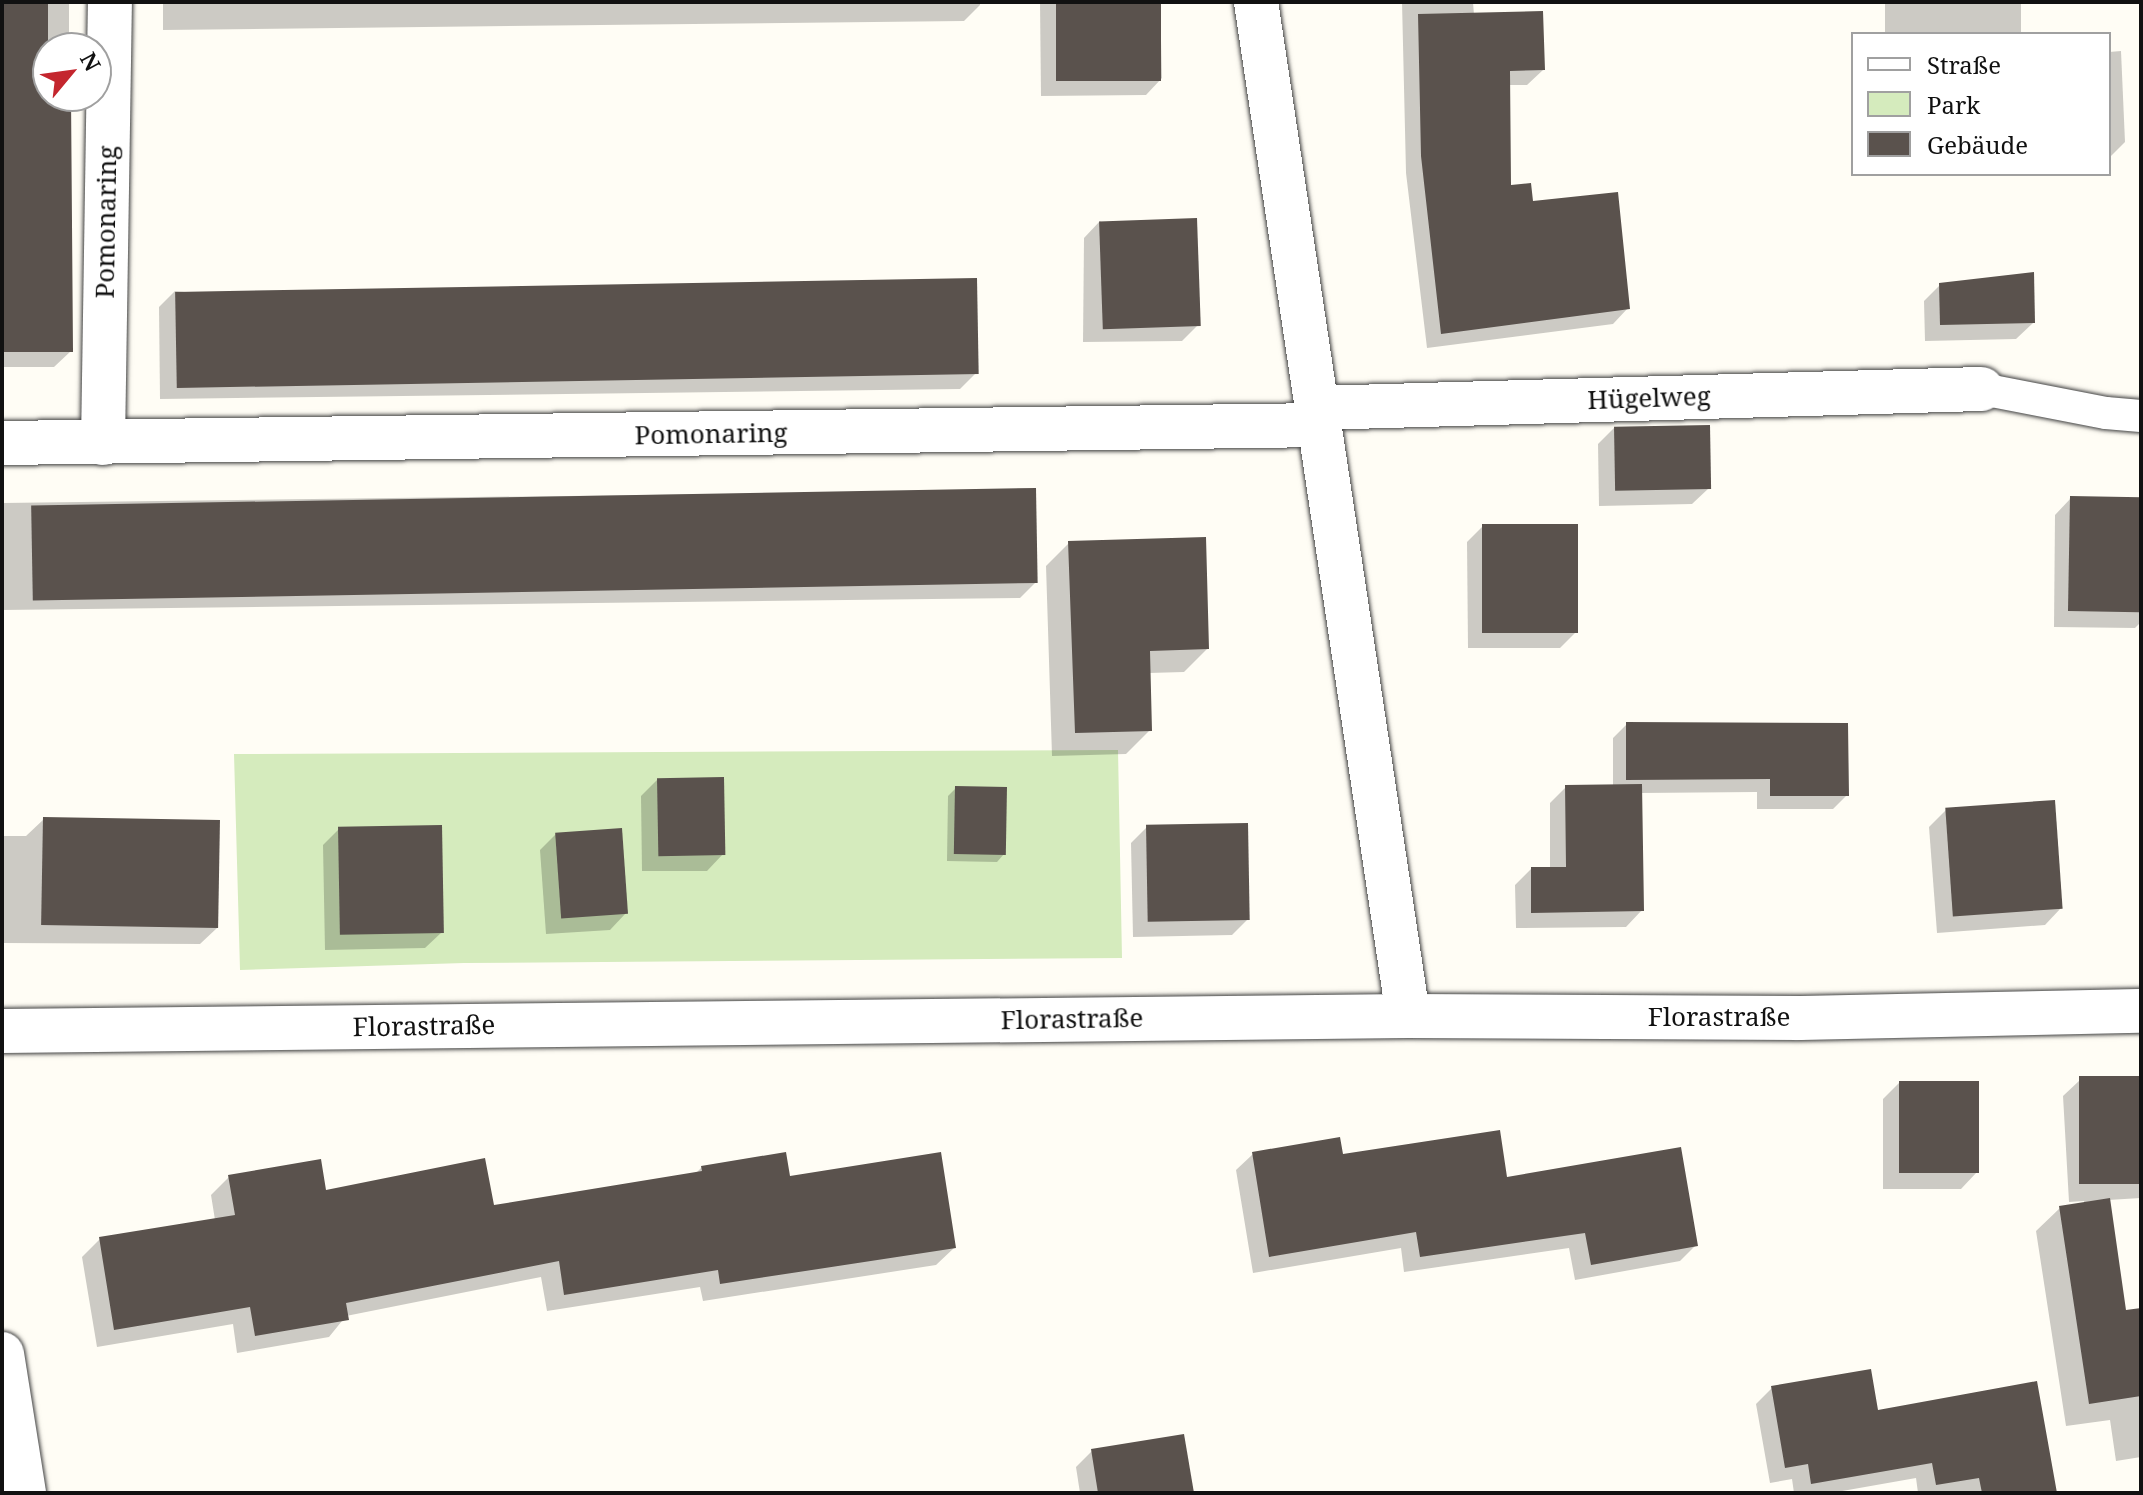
<!DOCTYPE html>
<html>
<head>
<meta charset="utf-8">
<style>
	body { margin:0 }
	#map { position:relative; width:2143px; height:1495px; overflow:hidden; background:#fffdf5; font-family:"Noto Serif",serif }
	div>[style] { position:absolute }
	.green>* { inset:0; background:#d5ebbd }
	.shadow>* { inset:0; background:#0003; transform-origin:0 0 }
	.building>* { inset:0; background:#5a524d; transform-origin:0 0 }
	.roads { filter:drop-shadow(0 0 2px #444) drop-shadow(0 0 2px #444) }
	.service>* { height:32px; margin:-16px; padding:0 16px; transform-origin:16px; border-radius:16px; background:#fff }
	.minor>* { height:44px; margin:-22px; padding:0 22px; transform-origin:22px; border-radius:22px; background:#fff }
	span { translate:-50% -50%; white-space:nowrap; text-align:center; line-height:1.15; -webkit-text-stroke:8px #fff; paint-order:stroke }
	.street-label { font-size:26px; color:#111 }
	.frame { position:absolute; inset:0; border:4px solid #111; pointer-events:none }
	.legend { position:absolute; left:1851px; top:32px; width:260px; height:144px; box-sizing:border-box; background:#fff; border:2px solid #a0a0a0; margin:0; padding:10px 14px; list-style:none; font-size:24px; color:#111 }
	.legend li { display:flex; align-items:center; gap:16px; height:40px }
	.legend b { width:40px; border:2px solid #a0a0a0 }
	.north { position:absolute; left:32px; top:32px; width:80px; height:80px; box-sizing:border-box; background:#fff; border:2px solid #a0a0a0; border-radius:50%; rotate:61deg; font-size:22px; font-weight:700; line-height:32px; text-align:center; color:#111 }
	.north::after { content:''; display:block; margin:auto; width:28px; height:36px; background:#c4262e; clip-path:polygon(50% 0,100% 100%,50% 72%,0 100%) }
</style>
</head>
<body>
<div id="map">
	<div class="green">
		<i style="clip-path:polygon(1118px 750px,1122px 958px,464px 963px,240px 970px,234px 754px)"></i>
	</div>
	<div class="shadow">
		<i style="clip-path:polygon(2px 2px,69px 2px,69px 48px,48px 48px,48px 96px,69px 96px,71px 351px,54px 367px,2px 367px)"></i>
		<i style="clip-path:polygon(163px 2px,980px 2px,980px 5px,964px 21px,163px 30px)"></i>
		<i style="clip-path:polygon(1040px 2px,1160px 2px,1162px 78px,1146px 95px,1041px 96px)"></i>
		<i style="clip-path:polygon(1402px 2px,1473px 2px,1474px 15px,1543px 70px,1527px 85px,1509px 85px,1509px 187px,1628px 308px,1613px 324px,1427px 348px,1406px 173px)"></i>
		<i style="left:1885px;top:2px;width:136px;height:32px"></i>
		<i style="clip-path:polygon(2121px 51px,2125px 142px,2109px 158px,2109px 52px)"></i>
		<i style="clip-path:polygon(1100px 221px,1198px 325px,1182px 341px,1083px 342px,1084px 238px)"></i>
		<i style="clip-path:polygon(1940px 285px,2033px 323px,2016px 339px,1925px 341px,1924px 301px)"></i>
		<i style="clip-path:polygon(175px 291px,976px 373px,960px 389px,160px 399px,159px 307px)"></i>
		<i style="clip-path:polygon(1614px 428px,1709px 488px,1692px 504px,1599px 506px,1598px 444px)"></i>
		<i style="clip-path:polygon(1034px 490px,1036px 582px,1020px 598px,2px 610px,2px 503px)"></i>
		<i style="clip-path:polygon(2071px 498px,2141px 499px,2141px 622px,2135px 628px,2054px 627px,2055px 515px)"></i>
		<i style="clip-path:polygon(1483px 526px,1577px 631px,1560px 648px,1468px 648px,1467px 542px)"></i>
		<i style="clip-path:polygon(1069px 543px,1207px 649px,1184px 672px,1149px 673px,1150px 730px,1126px 754px,1052px 756px,1046px 566px)"></i>
		<i style="clip-path:polygon(1627px 724px,1847px 795px,1833px 809px,1757px 809px,1757px 792px,1640px 793px,1642px 910px,1626px 927px,1516px 928px,1515px 885px,1531px 869px,1550px 869px,1550px 803px,1566px 787px,1613px 787px,1613px 738px)"></i>
		<i style="clip-path:polygon(657px 780px,723px 854px,707px 871px,642px 871px,641px 796px)"></i>
		<i style="clip-path:polygon(956px 788px,1004px 854px,997px 862px,947px 861px,948px 796px)"></i>
		<i style="clip-path:polygon(1946px 810px,2061px 908px,2045px 925px,1937px 933px,1929px 827px)"></i>
		<i style="clip-path:polygon(44px 819px,217px 928px,200px 944px,2px 943px,2px 836px,26px 836px)"></i>
		<i style="clip-path:polygon(1147px 827px,1248px 919px,1232px 935px,1133px 937px,1131px 843px)"></i>
		<i style="clip-path:polygon(339px 829px,442px 932px,425px 948px,325px 950px,323px 845px)"></i>
		<i style="clip-path:polygon(556px 834px,626px 913px,610px 930px,546px 934px,540px 850px)"></i>
		<i style="clip-path:polygon(2141px 1078px,2141px 1198px,2108px 1200px,2124px 1312px,2141px 1310px,2141px 1457px,2116px 1461px,2110px 1420px,2066px 1426px,2036px 1231px,2060px 1208px,2084px 1204px,2084px 1201px,2069px 1202px,2063px 1096px,2080px 1080px)"></i>
		<i style="clip-path:polygon(1899px 1083px,1977px 1172px,1961px 1189px,1883px 1189px,1883px 1099px)"></i>
		<i style="clip-path:polygon(1253px 1154px,1341px 1156px,1506px 1180px,1696px 1245px,1680px 1261px,1575px 1280px,1569px 1248px,1404px 1272px,1401px 1248px,1253px 1273px,1236px 1170px)"></i>
		<i style="clip-path:polygon(702px 1167px,788px 1179px,954px 1248px,936px 1265px,703px 1301px,700px 1287px,547px 1311px,541px 1277px,346px 1316px,329px 1337px,237px 1353px,233px 1324px,97px 1347px,82px 1257px,100px 1239px,215px 1220px,211px 1195px,229px 1177px,324px 1192px,493px 1208px,695px 1174px)"></i>
		<i style="clip-path:polygon(1772px 1388px,1876px 1412px,2055px 1493px,1918px 1493px,1916px 1478px,1831px 1493px,1794px 1493px,1792px 1479px,1770px 1483px,1756px 1404px)"></i>
		<i style="clip-path:polygon(1092px 1451px,1192px 1493px,1080px 1493px,1076px 1467px)"></i>
	</div>
	<div class="building">
		<i style="clip-path:polygon(2px 2px,48px 2px,48px 96px,71px 96px,73px 352px,2px 352px)"></i>
		<i style="left:1056px;top:2px;width:105px;height:79px"></i>
		<i style="clip-path:polygon(1543px 11px,1545px 70px,1510px 71px,1511px 185px,1531px 183px,1533px 201px,1618px 192px,1630px 309px,1441px 334px,1421px 156px,1418px 14px)"></i>
		<i style="left:1197px;top:218px;width:108px;height:98px;rotate:88deg"></i>
		<i style="clip-path:polygon(2034px 272px,2035px 323px,1940px 325px,1939px 283px)"></i>
		<i style="left:977px;top:278px;width:96px;height:802px;rotate:89deg"></i>
		<i style="left:1710px;top:425px;width:64px;height:96px;rotate:89deg"></i>
		<i style="left:1036px;top:488px;width:95px;height:1005px;rotate:89deg"></i>
		<i style="left:2070px;top:496px;width:71px;height:115px;rotate:1deg"></i>
		<i style="left:1482px;top:524px;width:96px;height:109px"></i>
		<i style="clip-path:polygon(1206px 537px,1209px 649px,1150px 651px,1152px 731px,1075px 733px,1068px 541px)"></i>
		<i style="clip-path:polygon(1626px 722px,1848px 723px,1849px 796px,1770px 796px,1770px 779px,1626px 780px)"></i>
		<i style="left:724px;top:777px;width:78px;height:67px;rotate:89deg"></i>
		<i style="clip-path:polygon(1642px 784px,1644px 911px,1531px 913px,1531px 867px,1566px 867px,1565px 785px)"></i>
		<i style="left:955px;top:786px;width:52px;height:68px;rotate:1deg"></i>
		<i style="left:2055px;top:800px;width:109px;height:110px;rotate:86deg"></i>
		<i style="left:43px;top:817px;width:177px;height:108px;rotate:1deg"></i>
		<i style="left:1248px;top:823px;width:97px;height:102px;rotate:89deg"></i>
		<i style="left:442px;top:825px;width:108px;height:104px;rotate:89deg"></i>
		<i style="left:622px;top:828px;width:86px;height:67px;rotate:86deg"></i>
		<i style="left:2141px;top:1076px;width:108px;height:62px;rotate:90deg"></i>
		<i style="left:1899px;top:1081px;width:80px;height:92px"></i>
		<i style="clip-path:polygon(1500px 1130px,1507px 1177px,1681px 1147px,1698px 1246px,1591px 1265px,1585px 1233px,1420px 1257px,1416px 1232px,1269px 1257px,1252px 1152px,1340px 1137px,1343px 1154px)"></i>
		<i style="clip-path:polygon(786px 1152px,790px 1176px,941px 1152px,956px 1248px,720px 1284px,718px 1270px,564px 1295px,559px 1261px,346px 1303px,349px 1320px,255px 1336px,250px 1307px,114px 1330px,99px 1237px,235px 1215px,228px 1175px,321px 1159px,326px 1190px,485px 1158px,494px 1205px,702px 1171px,701px 1166px)"></i>
		<i style="clip-path:polygon(2110px 1198px,2126px 1310px,2141px 1308px,2141px 1396px,2089px 1404px,2059px 1206px)"></i>
		<i style="clip-path:polygon(1871px 1369px,1878px 1410px,2037px 1381px,2057px 1493px,1982px 1493px,1979px 1478px,1936px 1485px,1932px 1463px,1811px 1484px,1808px 1464px,1785px 1468px,1771px 1386px)"></i>
		<i style="clip-path:polygon(1184px 1434px,1194px 1493px,1098px 1493px,1091px 1449px)"></i>
	</div>
	<div class="roads">
		<div class="service">
			<i style="left:1982px;top:389px;width:126px;rotate:11deg"></i>
			<i style="left:2106px;top:413px;width:35px;rotate:5deg"></i>
		</div>
		<div class="minor">
			<i style="left:1256px;top:2px;width:1025px;rotate:81.47deg"></i>
			<i style="left:1317px;top:408px;width:665px;rotate:-1.64deg"></i>
			<i style="left:2px;top:443px;width:1318px;rotate:-0.78deg"></i>
			<i style="left:103px;top:443px;width:441px;rotate:-89.1deg"></i>
			<i style="left:2px;top:1031px;width:1406px;rotate:-0.61deg"></i>
			<i style="left:1408px;top:1016px;width:391px;rotate:0.3deg"></i>
			<i style="left:1799px;top:1018px;width:342px;rotate:-1.2deg"></i>
			<i style="left:2px;top:1354px;width:141px;rotate:81deg"></i>
		</div>
	</div>
	<div class="street-label">
		<span style="left:106px;top:222px;rotate:-89deg">Pomonaring</span>
		<span style="left:1649px;top:398px;rotate:-2deg">Hügelweg</span>
		<span style="left:711px;top:434px;rotate:-1deg">Pomonaring</span>
		<span style="left:1719px;top:1017px">Florastraße</span>
		<span style="left:1072px;top:1019px;rotate:-1deg">Florastraße</span>
		<span style="left:424px;top:1026px;rotate:-1deg">Florastraße</span>
	</div>
	<div class="frame"></div>
	<ul class="legend">
	<li><b style="height:10px;background:#fff"></b>Straße</li>
	<li><b style="height:22px;background:#d5ebbd"></b>Park</li>
	<li><b style="height:22px;background:#5a524d"></b>Gebäude</li>
	</ul>
	<div class="north">N</div>
</div>
</body>
</html>
